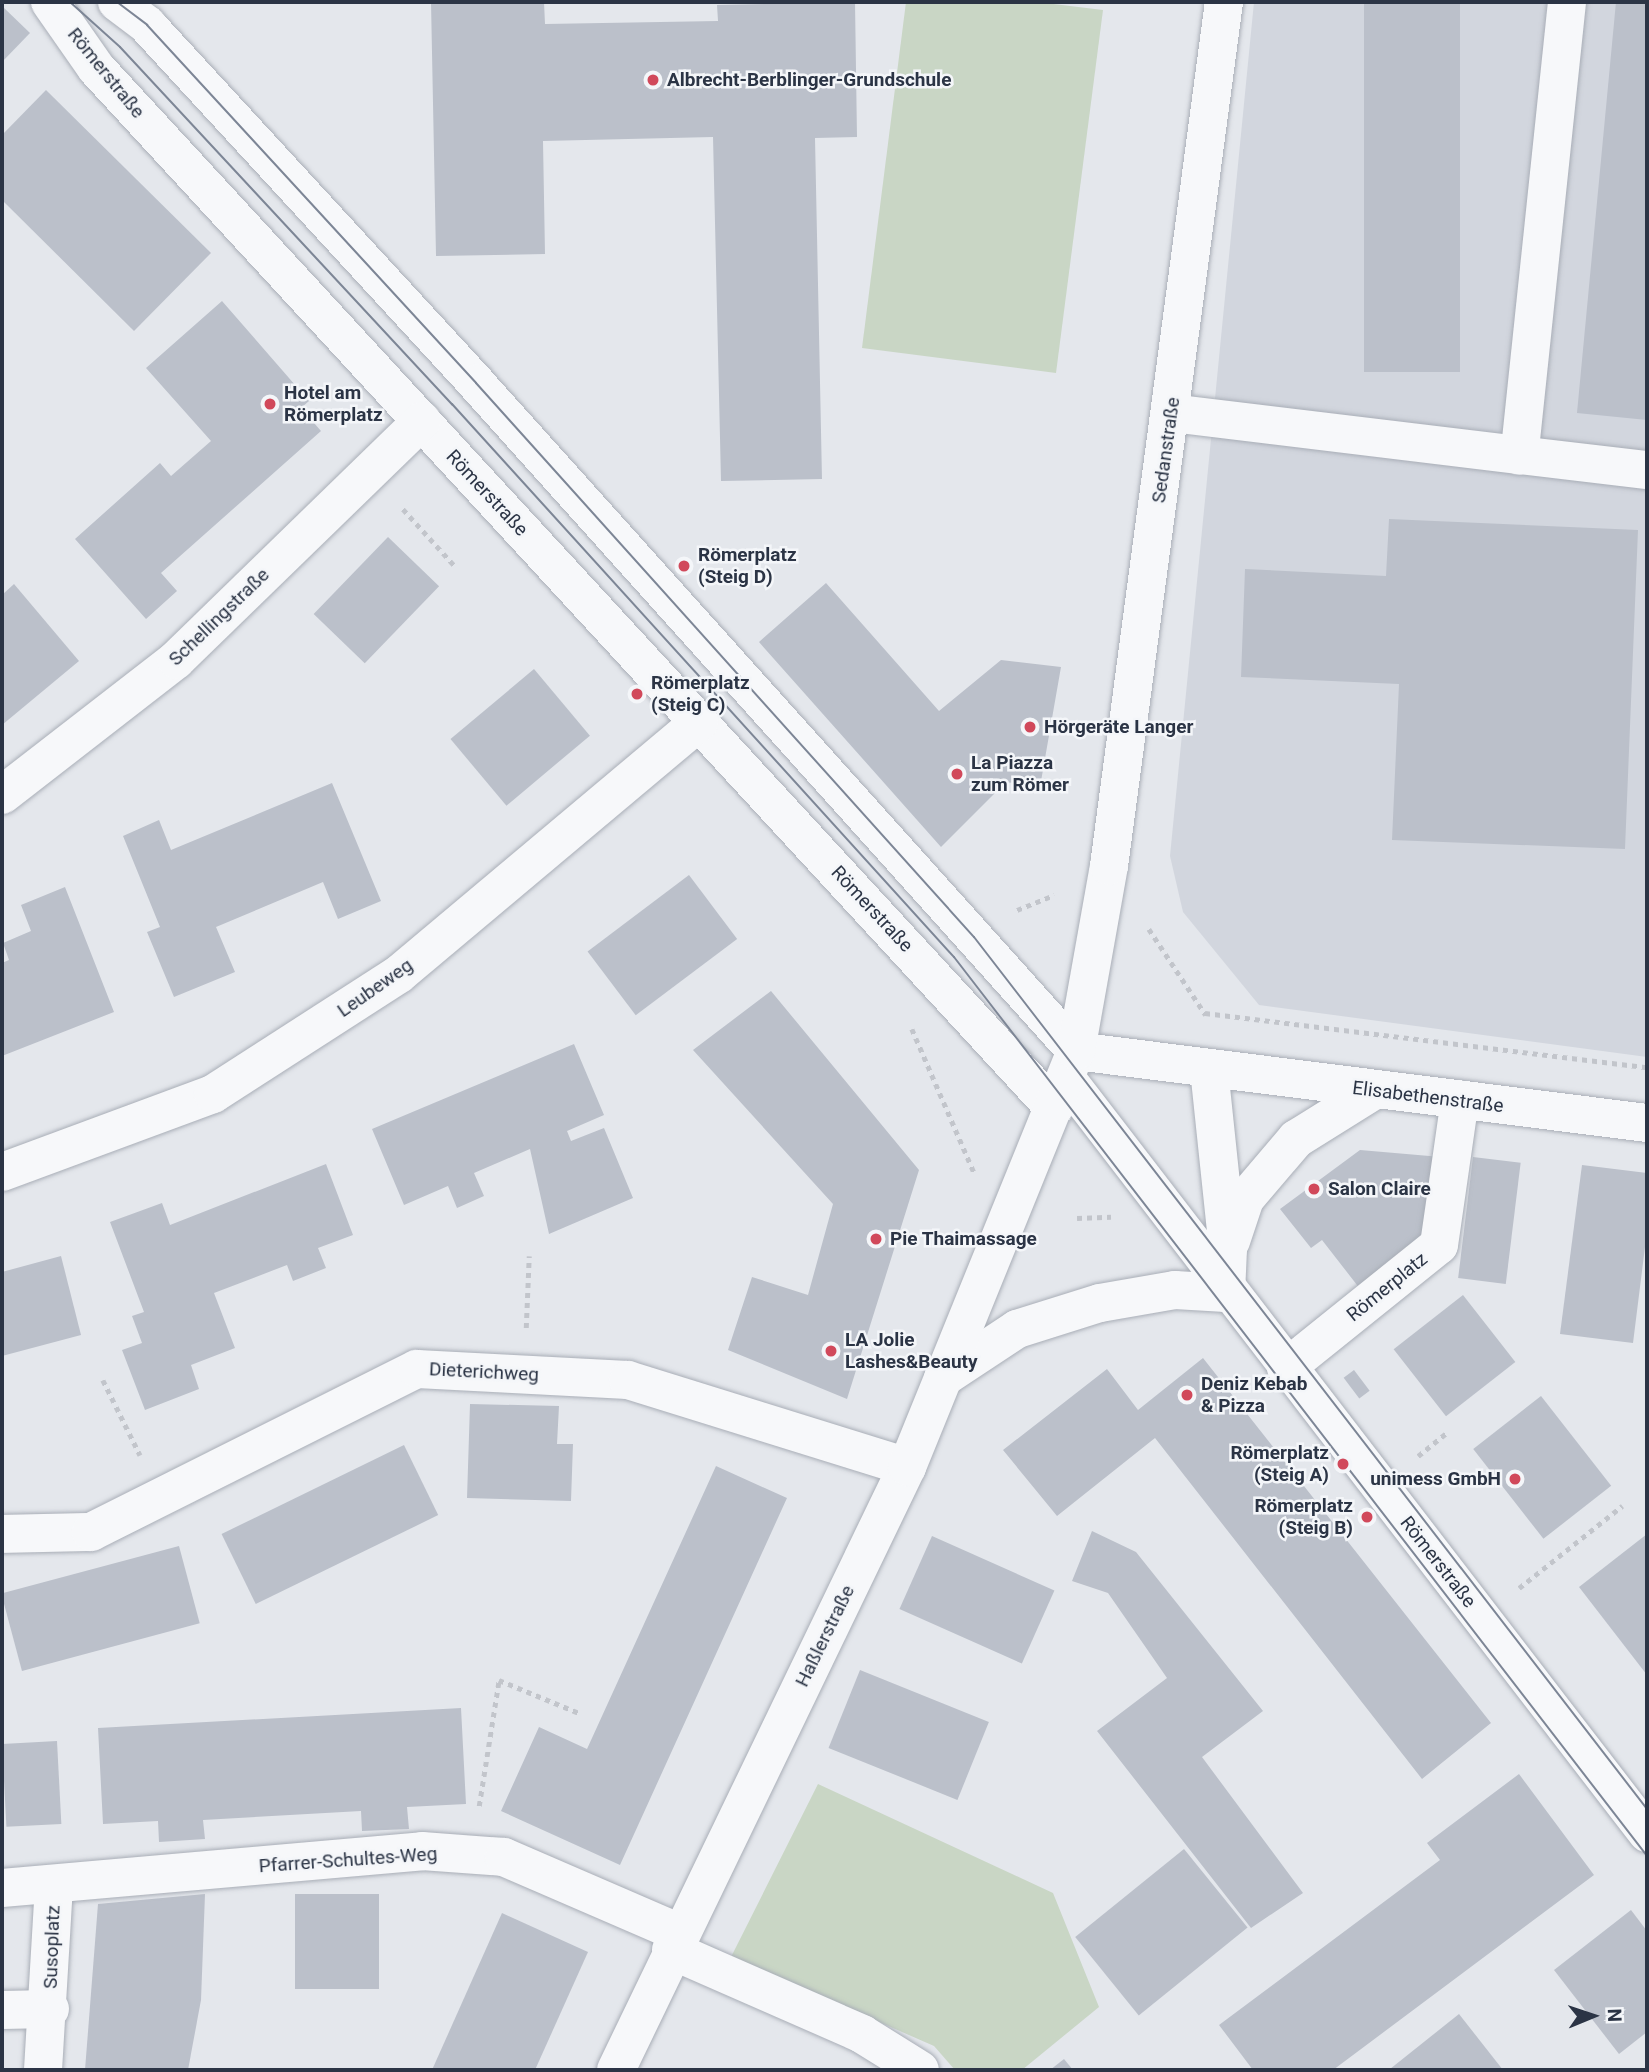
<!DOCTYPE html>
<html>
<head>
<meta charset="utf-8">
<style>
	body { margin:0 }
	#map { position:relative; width:1649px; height:2072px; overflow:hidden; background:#e4e7ec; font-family:Roboto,sans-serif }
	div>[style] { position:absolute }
	.built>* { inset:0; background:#d2d6de }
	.green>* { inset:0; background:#c9d6c5 }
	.building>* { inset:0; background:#bbc0ca; transform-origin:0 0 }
	.path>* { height:4.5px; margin-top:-2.25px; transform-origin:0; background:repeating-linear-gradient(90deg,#c2c5cb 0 5px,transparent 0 10px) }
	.roads { filter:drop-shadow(0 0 2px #a9aeb7) drop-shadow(0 0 2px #a9aeb7) }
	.minor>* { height:38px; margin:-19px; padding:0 19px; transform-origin:19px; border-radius:19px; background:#f7f8fa }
	.tram>* { height:2px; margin:-1px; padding:0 1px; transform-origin:1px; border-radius:1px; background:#7d8696 }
	.dots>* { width:19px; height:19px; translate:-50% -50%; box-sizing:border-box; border:4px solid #f4f6f9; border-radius:50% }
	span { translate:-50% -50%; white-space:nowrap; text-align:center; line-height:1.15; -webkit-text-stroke:5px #f4f6f9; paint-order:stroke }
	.street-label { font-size:19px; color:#2b3445 }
	.poi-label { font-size:19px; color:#2b3445; font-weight:700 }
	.left { translate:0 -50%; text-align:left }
	.right { translate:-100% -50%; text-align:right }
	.frame { position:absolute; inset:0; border:4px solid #2b3445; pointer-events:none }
	.north { position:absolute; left:1558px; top:1981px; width:70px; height:70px; -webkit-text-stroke:5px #f4f6f9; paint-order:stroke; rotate:88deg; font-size:19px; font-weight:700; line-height:28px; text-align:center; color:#2b3445 }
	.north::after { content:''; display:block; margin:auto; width:24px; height:32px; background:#2b3445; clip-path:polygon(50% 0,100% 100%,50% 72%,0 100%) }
</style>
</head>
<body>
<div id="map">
	<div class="built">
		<i style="clip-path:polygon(1254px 2px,1647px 2px,1647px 1057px,1259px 1005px,1183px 912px,1170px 856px)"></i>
	</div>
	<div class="green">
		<i style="clip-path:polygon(906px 2px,1037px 2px,1103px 10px,1056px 373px,862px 348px)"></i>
		<i style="clip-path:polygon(818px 1784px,1053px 1893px,1099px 2007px,1022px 2070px,955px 2070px,934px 2046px,731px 1957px)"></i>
	</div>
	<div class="building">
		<i style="clip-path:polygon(431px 2px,544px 2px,545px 24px,718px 21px,717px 5px,855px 2px,857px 137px,815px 138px,822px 479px,721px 481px,713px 137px,543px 141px,545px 254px,436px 256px)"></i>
		<i style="left:1364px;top:2px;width:96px;height:370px"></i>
		<i style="clip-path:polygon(1616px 2px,1647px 2px,1647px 420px,1577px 413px)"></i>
		<i style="clip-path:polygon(2px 6px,30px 33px,2px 62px)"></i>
		<i style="clip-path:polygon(46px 90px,211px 253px,134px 331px,2px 200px,2px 135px)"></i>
		<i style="clip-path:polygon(222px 301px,309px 401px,301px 408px,321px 431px,161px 573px,177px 591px,146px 619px,75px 539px,160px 463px,171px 476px,211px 441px,146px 368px)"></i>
		<i style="clip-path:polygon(1389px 519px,1638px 530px,1625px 849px,1392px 840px,1399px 684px,1241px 677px,1245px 569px,1386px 576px)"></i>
		<i style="left:388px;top:537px;width:71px;height:107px;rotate:44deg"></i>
		<i style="clip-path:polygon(826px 583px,939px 711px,1001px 660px,1061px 667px,1040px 787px,1006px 782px,941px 847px,759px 642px)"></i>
		<i style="clip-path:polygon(14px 584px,79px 661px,2px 725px,2px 595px)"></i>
		<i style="left:534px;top:669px;width:87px;height:109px;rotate:50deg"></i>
		<i style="clip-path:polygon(332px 783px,381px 901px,338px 919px,323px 882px,216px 927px,235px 972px,174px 997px,147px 932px,160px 927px,123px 836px,159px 820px,171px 850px)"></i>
		<i style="left:689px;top:875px;width:80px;height:127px;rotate:53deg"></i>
		<i style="clip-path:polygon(65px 887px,114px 1012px,2px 1056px,2px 963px,9px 960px,3px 943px,31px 931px,21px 905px)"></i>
		<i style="clip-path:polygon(771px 991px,919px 1170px,847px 1399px,728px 1350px,752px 1277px,808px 1295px,833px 1204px,693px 1050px)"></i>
		<i style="clip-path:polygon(574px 1044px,604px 1115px,567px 1131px,571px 1141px,604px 1128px,633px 1198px,549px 1234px,530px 1149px,474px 1173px,484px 1196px,457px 1208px,448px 1186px,404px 1205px,372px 1129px)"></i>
		<i style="clip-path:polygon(1360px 1150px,1441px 1157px,1430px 1243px,1364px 1294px,1322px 1240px,1311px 1248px,1280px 1209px)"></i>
		<i style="left:1473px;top:1157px;width:48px;height:122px;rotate:7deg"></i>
		<i style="clip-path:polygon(326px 1164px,353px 1235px,318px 1248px,326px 1268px,293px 1281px,287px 1265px,214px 1293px,235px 1348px,191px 1365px,199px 1389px,145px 1410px,122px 1350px,142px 1343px,132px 1316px,144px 1312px,110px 1222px,162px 1203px,170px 1225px)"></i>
		<i style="clip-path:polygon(1582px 1165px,1647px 1173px,1647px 1231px,1633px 1343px,1560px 1334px)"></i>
		<i style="clip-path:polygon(61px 1256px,81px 1335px,2px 1356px,2px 1272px)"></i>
		<i style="left:1463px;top:1295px;width:85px;height:88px;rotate:52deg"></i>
		<i style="clip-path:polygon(1203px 1358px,1491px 1723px,1422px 1779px,1155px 1438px,1057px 1516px,1003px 1450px,1107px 1369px,1138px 1410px)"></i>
		<i style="left:1354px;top:1370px;width:26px;height:13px;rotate:53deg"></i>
		<i style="left:1541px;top:1396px;width:114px;height:86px;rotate:52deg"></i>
		<i style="clip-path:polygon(470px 1404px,559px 1406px,557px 1444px,573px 1444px,571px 1501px,467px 1498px)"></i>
		<i style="left:404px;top:1445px;width:78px;height:203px;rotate:64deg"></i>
		<i style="clip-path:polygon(716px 1466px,787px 1498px,620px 1865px,501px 1811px,539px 1727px,587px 1749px)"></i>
		<i style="clip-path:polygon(1092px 1531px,1136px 1552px,1263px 1711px,1202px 1757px,1303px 1893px,1251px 1928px,1097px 1731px,1167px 1678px,1108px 1593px,1072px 1581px)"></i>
		<i style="clip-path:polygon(1647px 1534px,1647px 1675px,1579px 1587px)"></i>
		<i style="left:932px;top:1536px;width:134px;height:80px;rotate:24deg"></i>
		<i style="left:179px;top:1546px;width:80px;height:184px;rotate:75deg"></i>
		<i style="left:860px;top:1670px;width:139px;height:84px;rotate:22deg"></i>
		<i style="clip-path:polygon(461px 1708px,466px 1804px,407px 1807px,409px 1829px,362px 1831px,361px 1811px,203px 1820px,205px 1839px,159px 1842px,158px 1821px,103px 1824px,98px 1728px)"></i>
		<i style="left:57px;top:1741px;width:83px;height:55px;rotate:87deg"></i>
		<i style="clip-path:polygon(1519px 1774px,1594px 1875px,1333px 2070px,1253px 2070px,1219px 2025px,1440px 1860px,1427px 1843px)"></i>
		<i style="left:1184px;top:1849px;width:101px;height:140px;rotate:51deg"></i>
		<i style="clip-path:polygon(205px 1894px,201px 2000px,188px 2070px,85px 2070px,98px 1904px)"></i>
		<i style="left:295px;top:1894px;width:84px;height:95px"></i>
		<i style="clip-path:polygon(1631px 1910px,1647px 1931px,1647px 2032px,1619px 2054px,1554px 1970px)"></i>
		<i style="clip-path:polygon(502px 1913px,588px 1952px,535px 2070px,432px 2070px)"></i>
		<i style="clip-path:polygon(1459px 2014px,1503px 2070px,1391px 2070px,1390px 2069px)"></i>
		<i style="clip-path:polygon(1064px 2059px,1073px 2070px,1050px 2070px)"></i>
	</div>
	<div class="path">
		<i style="left:403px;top:509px;width:76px;rotate:47.7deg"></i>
		<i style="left:1017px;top:910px;width:40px;rotate:-22deg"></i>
		<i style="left:1149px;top:929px;width:103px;rotate:56.5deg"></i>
		<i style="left:1205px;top:1013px;width:445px;rotate:7deg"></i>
		<i style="left:912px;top:1029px;width:156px;rotate:66.6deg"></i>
		<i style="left:1077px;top:1218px;width:34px;rotate:-2deg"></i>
		<i style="left:526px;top:1328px;width:72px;rotate:-87.6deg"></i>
		<i style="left:103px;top:1380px;width:84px;rotate:63.7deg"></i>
		<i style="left:1418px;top:1456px;width:38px;rotate:-39deg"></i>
		<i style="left:1519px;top:1588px;width:132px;rotate:-38.5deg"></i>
		<i style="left:479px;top:1806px;width:128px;rotate:-81deg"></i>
		<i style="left:499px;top:1680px;width:87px;rotate:22.4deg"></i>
	</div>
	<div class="roads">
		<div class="minor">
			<i style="left:50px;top:2px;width:80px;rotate:55.1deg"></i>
			<i style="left:96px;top:68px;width:1414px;rotate:47.35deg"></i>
			<i style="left:117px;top:2px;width:38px;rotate:37deg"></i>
			<i style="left:147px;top:25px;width:486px;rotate:47.4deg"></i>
			<i style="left:476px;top:383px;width:898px;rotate:48.07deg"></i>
			<i style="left:1076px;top:1051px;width:576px;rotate:7.19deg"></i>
			<i style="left:1567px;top:2px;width:456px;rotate:96deg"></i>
			<i style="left:1519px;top:455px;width:129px;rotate:6.7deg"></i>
			<i style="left:1171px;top:413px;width:351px;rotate:6.9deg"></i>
			<i style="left:2px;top:795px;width:220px;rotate:-37.8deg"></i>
			<i style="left:176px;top:660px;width:343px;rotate:-44.2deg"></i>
			<i style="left:1209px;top:1069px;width:181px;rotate:84deg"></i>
			<i style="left:1228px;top:1249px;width:44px;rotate:92.6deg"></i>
			<i style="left:1066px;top:1078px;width:953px;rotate:52.42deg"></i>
			<i style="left:2px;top:1172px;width:225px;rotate:-20.3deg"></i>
			<i style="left:213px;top:1094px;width:221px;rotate:-32.8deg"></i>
			<i style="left:399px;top:974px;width:392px;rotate:-40deg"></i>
			<i style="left:1231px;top:1241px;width:44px;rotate:-71.6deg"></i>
			<i style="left:1245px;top:1199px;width:79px;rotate:-49.6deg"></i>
			<i style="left:1296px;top:1139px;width:91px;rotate:-31.9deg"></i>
			<i style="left:1286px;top:1368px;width:196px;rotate:-38.8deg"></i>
			<i style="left:1439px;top:1245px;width:147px;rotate:-81.8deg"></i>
			<i style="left:943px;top:1378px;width:89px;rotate:-33.5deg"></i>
			<i style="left:1017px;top:1329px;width:87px;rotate:-17.4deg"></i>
			<i style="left:1100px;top:1303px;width:76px;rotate:-9.8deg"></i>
			<i style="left:1175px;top:1290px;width:51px;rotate:3.4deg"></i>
			<i style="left:2px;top:1534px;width:89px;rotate:-1.3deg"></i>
			<i style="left:91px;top:1532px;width:364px;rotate:-26.6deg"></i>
			<i style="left:417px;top:1369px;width:211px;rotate:3deg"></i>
			<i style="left:628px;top:1380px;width:292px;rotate:17.3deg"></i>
			<i style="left:2px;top:1888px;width:422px;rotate:-5deg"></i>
			<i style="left:422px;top:1851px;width:82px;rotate:4.2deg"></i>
			<i style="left:504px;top:1857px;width:192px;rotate:23.4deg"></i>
			<i style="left:671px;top:1950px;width:209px;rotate:23.7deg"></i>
			<i style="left:862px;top:2034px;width:68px;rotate:31.8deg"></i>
			<i style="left:2px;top:2010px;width:48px;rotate:-1.2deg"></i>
			<i style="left:43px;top:2070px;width:184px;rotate:-86.6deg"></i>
			<i style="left:616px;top:2070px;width:670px;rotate:-64.24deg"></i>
			<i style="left:907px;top:1467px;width:449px;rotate:-67.9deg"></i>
			<i style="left:1076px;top:1051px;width:188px;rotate:-79.9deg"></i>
			<i style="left:1109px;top:866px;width:872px;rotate:-82.42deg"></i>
		</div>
	</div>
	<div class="tram">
		<i style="left:70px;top:2px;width:67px;rotate:42deg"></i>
		<i style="left:120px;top:47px;width:488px;rotate:47.1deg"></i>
		<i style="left:452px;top:404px;width:747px;rotate:47.77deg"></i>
		<i style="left:954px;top:957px;width:1135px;rotate:52.37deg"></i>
		<i style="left:117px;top:2px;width:38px;rotate:37deg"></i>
		<i style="left:147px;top:25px;width:486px;rotate:47.4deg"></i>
		<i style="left:476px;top:383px;width:745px;rotate:48.05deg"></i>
		<i style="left:974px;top:937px;width:1102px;rotate:52.34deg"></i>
	</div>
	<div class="dots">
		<i style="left:653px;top:80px;background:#d1495b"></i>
		<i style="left:270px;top:404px;background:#d1495b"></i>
		<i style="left:684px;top:566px;background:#d1495b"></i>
		<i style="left:637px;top:694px;background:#d1495b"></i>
		<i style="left:1030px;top:727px;background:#d1495b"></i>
		<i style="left:957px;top:774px;background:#d1495b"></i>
		<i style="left:1314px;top:1189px;background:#d1495b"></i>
		<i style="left:876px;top:1239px;background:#d1495b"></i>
		<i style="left:831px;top:1351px;background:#d1495b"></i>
		<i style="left:1187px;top:1395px;background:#d1495b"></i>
		<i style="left:1343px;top:1464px;background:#d1495b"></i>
		<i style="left:1515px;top:1479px;background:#d1495b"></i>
		<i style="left:1367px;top:1517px;background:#d1495b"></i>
	</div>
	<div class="street-label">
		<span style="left:106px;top:73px;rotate:51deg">Römerstraße</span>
		<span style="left:1166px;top:450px;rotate:-82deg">Sedanstraße</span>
		<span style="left:487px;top:493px;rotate:47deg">Römerstraße</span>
		<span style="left:219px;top:617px;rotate:-44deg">Schellingstraße</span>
		<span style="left:872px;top:909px;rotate:47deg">Römerstraße</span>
		<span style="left:375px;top:988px;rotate:-35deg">Leubeweg</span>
		<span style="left:1428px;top:1097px;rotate:7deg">Elisabethenstraße</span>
		<span style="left:1387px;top:1287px;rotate:-39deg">Römerplatz</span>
		<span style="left:484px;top:1372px;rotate:3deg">Dieterichweg</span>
		<span style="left:1438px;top:1562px;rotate:52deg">Römerstraße</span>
		<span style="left:825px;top:1636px;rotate:-64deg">Haßlerstraße</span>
		<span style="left:348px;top:1860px;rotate:-4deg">Pfarrer-Schultes-Weg</span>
		<span style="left:52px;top:1947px;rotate:-88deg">Susoplatz</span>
	</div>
	<div class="poi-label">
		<span class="left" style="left:667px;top:80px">Albrecht-Berblinger-Grundschule</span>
		<span class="left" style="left:284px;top:404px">Hotel am<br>Römerplatz</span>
		<span class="left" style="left:698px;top:566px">Römerplatz<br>(Steig D)</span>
		<span class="left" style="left:651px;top:694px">Römerplatz<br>(Steig C)</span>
		<span class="left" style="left:1044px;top:727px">Hörgeräte Langer</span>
		<span class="left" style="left:971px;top:774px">La Piazza<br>zum Römer</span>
		<span class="left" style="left:1328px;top:1189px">Salon Claire</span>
		<span class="left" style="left:890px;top:1239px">Pie Thaimassage</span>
		<span class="left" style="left:845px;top:1351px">LA Jolie<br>Lashes&amp;Beauty</span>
		<span class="left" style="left:1201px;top:1395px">Deniz Kebab<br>&amp; Pizza</span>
		<span class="right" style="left:1329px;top:1464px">Römerplatz<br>(Steig A)</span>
		<span class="right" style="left:1501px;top:1479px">unimess GmbH</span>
		<span class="right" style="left:1353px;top:1517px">Römerplatz<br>(Steig B)</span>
	</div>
	<div class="frame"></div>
	<div class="north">N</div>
</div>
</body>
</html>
